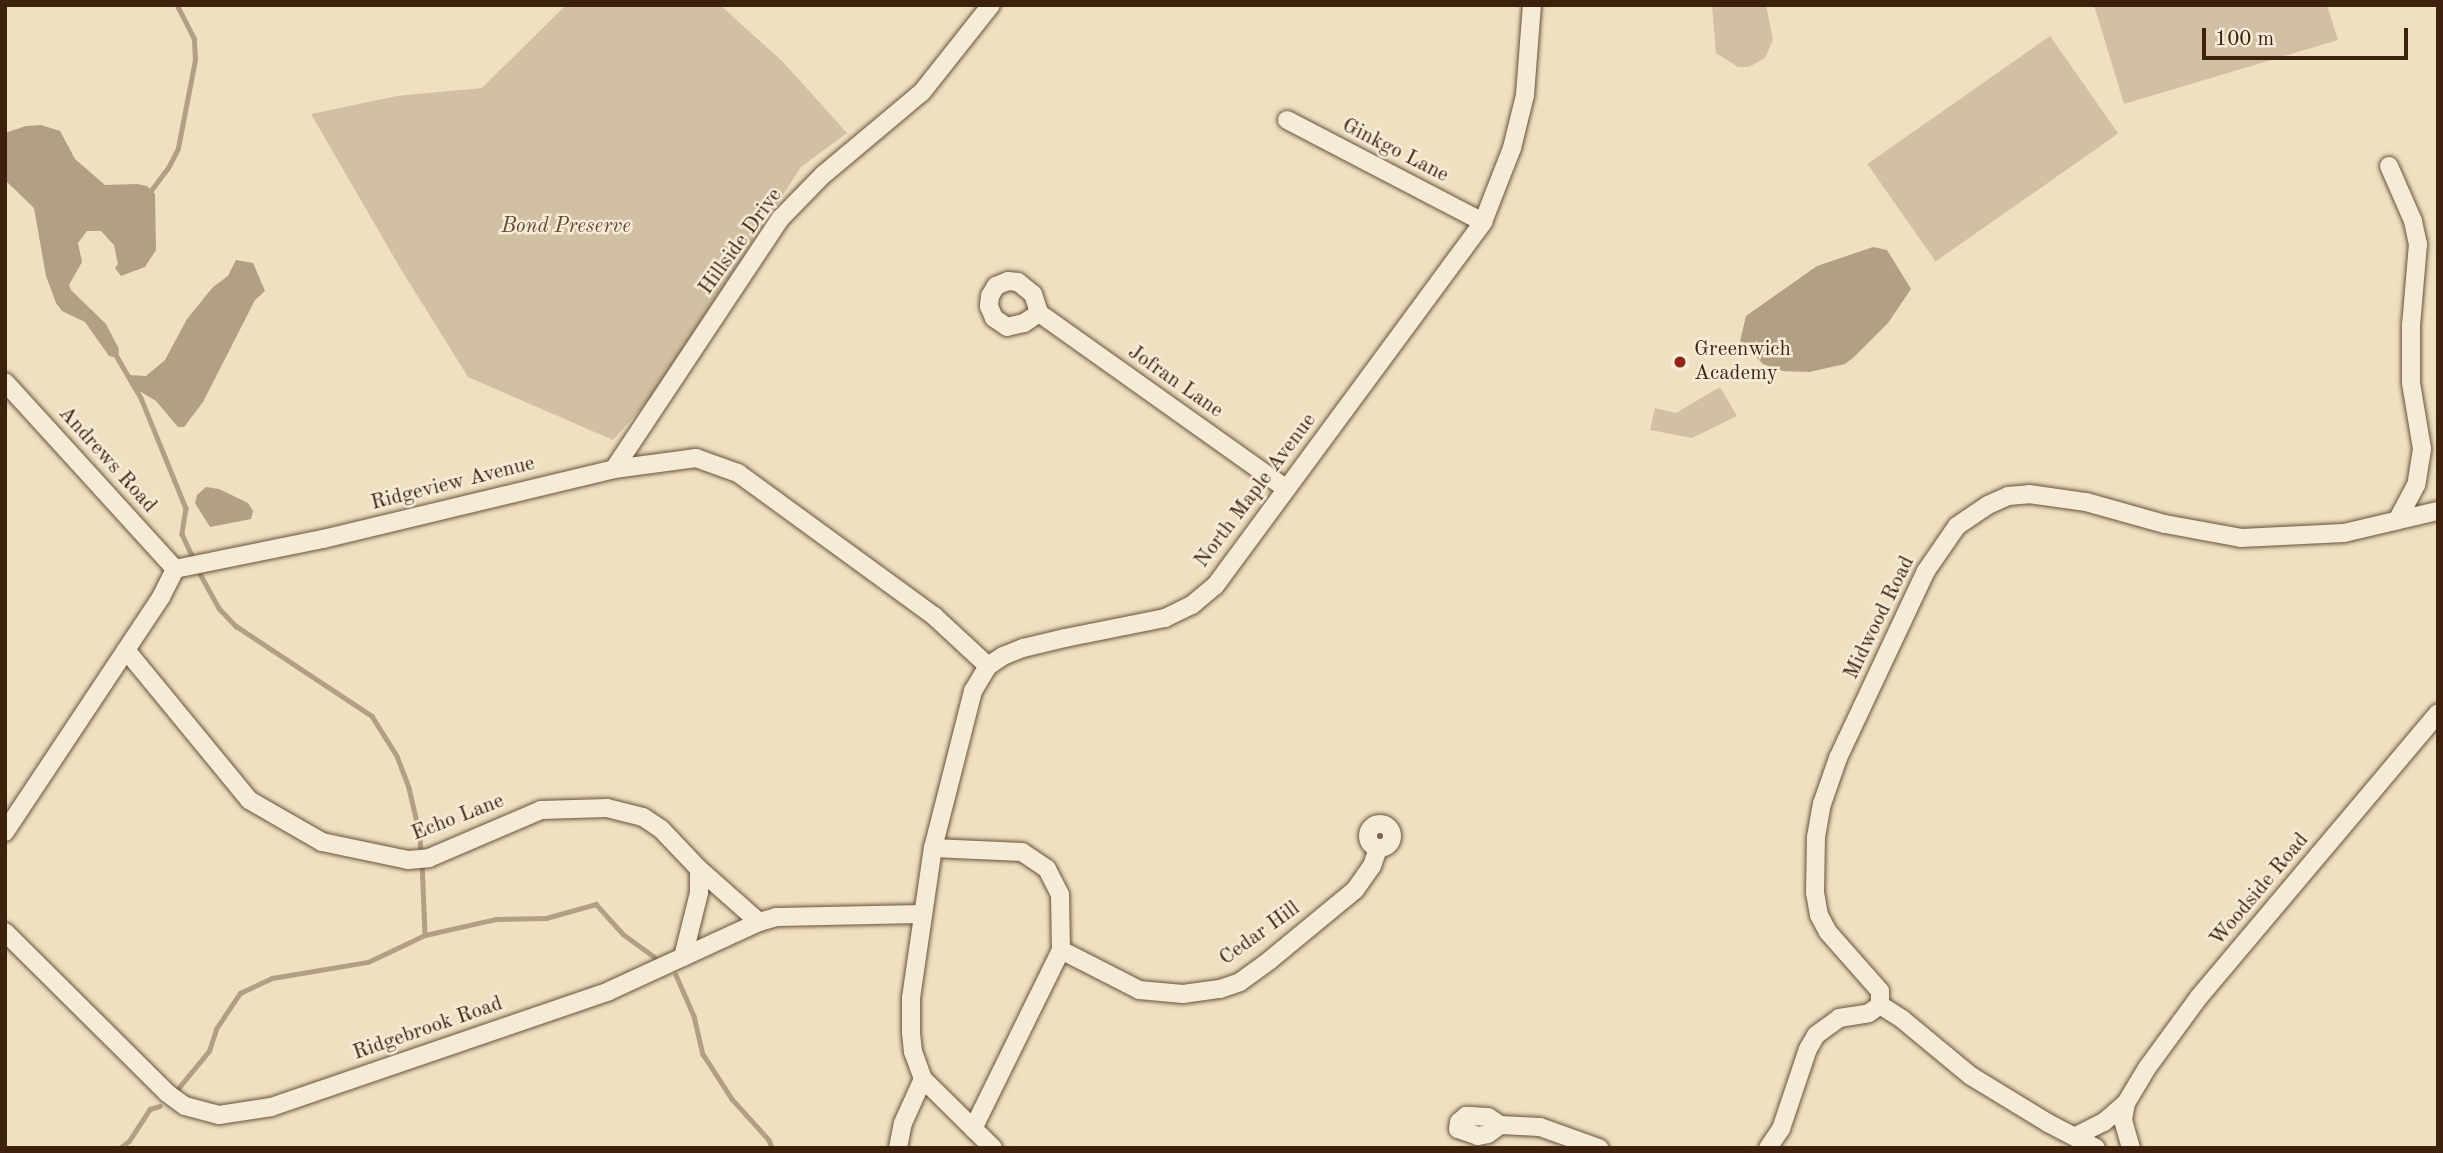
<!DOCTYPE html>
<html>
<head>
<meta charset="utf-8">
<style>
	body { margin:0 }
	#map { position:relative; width:2443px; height:1153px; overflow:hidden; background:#efe0c2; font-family:"Old Standard TT",serif }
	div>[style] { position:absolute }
	.green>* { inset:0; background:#d1c0a3; transform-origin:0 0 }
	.water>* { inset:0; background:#b29f84 }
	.stream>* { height:4.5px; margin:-2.25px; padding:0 2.25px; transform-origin:2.25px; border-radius:2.25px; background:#b29f84 }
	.roads { filter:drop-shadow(0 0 2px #6a513a) drop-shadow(0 0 2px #6a513a) }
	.minor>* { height:18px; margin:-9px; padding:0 9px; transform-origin:9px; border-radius:9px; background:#f5ebd7 }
	.minor>.ring { margin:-9px; padding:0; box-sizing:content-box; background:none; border:18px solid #f5ebd7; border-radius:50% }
	.dots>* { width:19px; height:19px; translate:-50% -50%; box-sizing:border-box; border:4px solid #f5ebd7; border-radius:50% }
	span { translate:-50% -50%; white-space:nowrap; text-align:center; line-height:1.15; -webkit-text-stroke:5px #f5ebd7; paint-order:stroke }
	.street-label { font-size:21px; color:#3d210d }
	.park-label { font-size:21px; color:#624932; font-style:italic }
	.poi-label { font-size:21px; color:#3d210d }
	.left { translate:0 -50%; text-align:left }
	.frame { position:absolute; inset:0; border:7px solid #3d210d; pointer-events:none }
	.scale { position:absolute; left:2202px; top:28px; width:206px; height:32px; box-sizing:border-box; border:4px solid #3d210d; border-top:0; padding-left:9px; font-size:21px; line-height:24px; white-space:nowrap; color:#3d210d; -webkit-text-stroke:5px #f5ebd7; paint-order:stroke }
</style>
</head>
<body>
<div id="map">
	<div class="green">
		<i style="clip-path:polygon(566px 5px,720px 5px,782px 61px,847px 133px,801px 167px,653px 395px,613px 440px,468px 377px,399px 266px,311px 114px,397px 96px,482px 88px)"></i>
		<i style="clip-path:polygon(1712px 5px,1766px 5px,1773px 40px,1765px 58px,1749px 67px,1738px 67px,1716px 53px)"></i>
		<i style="clip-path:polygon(2094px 5px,2327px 5px,2338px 40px,2124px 104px)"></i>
		<i style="left:2050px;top:36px;width:119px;height:223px;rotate:55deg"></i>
		<i style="clip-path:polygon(1720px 387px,1737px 416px,1692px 438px,1650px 430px,1655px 408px,1676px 413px)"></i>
	</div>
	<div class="water">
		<i style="clip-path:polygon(41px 125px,60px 131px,75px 159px,105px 185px,137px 184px,147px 186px,155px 194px,156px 250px,145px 267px,121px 276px,115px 268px,118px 264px,114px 245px,101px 231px,87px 231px,78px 243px,82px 262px,69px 285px,71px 290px,106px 324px,119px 349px,118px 358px,109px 356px,85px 322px,62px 311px,56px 303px,46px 276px,34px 208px,5px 180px,5px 133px,26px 126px)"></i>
		<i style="clip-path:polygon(1873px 247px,1887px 250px,1911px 289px,1888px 323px,1854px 357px,1845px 364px,1809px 372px,1783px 371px,1763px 364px,1740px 341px,1746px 316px,1817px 266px)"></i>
		<i style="clip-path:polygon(236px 260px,253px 263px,265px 291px,255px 300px,203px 402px,184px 427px,178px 427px,156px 401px,131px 386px,129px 375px,146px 376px,165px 360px,187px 319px,213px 287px,228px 276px)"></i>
		<i style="clip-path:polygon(206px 487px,219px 489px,248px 503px,253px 511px,251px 519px,210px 527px,195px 503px,197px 495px)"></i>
	</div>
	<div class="stream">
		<i style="left:149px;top:193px;width:31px;rotate:-53deg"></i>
		<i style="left:168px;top:168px;width:22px;rotate:-63deg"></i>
		<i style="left:178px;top:148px;width:90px;rotate:-79.1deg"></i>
		<i style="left:195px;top:60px;width:21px;rotate:-93deg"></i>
		<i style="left:194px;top:39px;width:38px;rotate:-117deg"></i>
		<i style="left:116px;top:355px;width:50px;rotate:59.8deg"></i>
		<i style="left:141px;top:398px;width:119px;rotate:67.8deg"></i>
		<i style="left:186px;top:508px;width:26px;rotate:99deg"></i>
		<i style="left:182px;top:534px;width:31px;rotate:65deg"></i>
		<i style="left:198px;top:570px;width:43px;rotate:61.1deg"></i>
		<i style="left:219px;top:608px;width:25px;rotate:47deg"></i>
		<i style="left:236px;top:626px;width:163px;rotate:33.5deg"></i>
		<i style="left:372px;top:716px;width:47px;rotate:58deg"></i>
		<i style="left:397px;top:756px;width:34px;rotate:69deg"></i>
		<i style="left:409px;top:788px;width:48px;rotate:76.8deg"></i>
		<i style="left:420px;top:835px;width:18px;rotate:87deg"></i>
		<i style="left:422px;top:862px;width:73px;rotate:87.6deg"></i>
		<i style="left:676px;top:975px;width:45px;rotate:66.3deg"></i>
		<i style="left:694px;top:1016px;width:39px;rotate:77deg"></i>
		<i style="left:703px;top:1054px;width:54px;rotate:57.2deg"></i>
		<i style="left:732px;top:1099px;width:55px;rotate:47.9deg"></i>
		<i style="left:769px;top:1140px;width:9px;rotate:69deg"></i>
		<i style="left:176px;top:1091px;width:52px;rotate:-50.5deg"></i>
		<i style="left:209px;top:1051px;width:23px;rotate:-72deg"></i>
		<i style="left:216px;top:1029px;width:43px;rotate:-56.3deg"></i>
		<i style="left:240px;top:993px;width:35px;rotate:-25deg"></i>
		<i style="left:272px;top:978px;width:97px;rotate:-9.5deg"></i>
		<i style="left:368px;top:962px;width:63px;rotate:-25.3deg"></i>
		<i style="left:425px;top:935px;width:73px;rotate:-12.7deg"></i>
		<i style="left:496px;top:919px;width:50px;rotate:-1.1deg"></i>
		<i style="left:546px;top:918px;width:52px;rotate:-15.6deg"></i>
		<i style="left:596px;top:904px;width:40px;rotate:48deg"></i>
		<i style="left:623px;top:934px;width:39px;rotate:36deg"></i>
		<i style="left:120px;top:1148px;width:11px;rotate:-38deg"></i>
		<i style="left:129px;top:1141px;width:38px;rotate:-57deg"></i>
		<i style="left:150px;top:1109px;width:10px;rotate:-17deg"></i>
	</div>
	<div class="roads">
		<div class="minor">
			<i style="left:1287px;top:120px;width:221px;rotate:27.5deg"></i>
			<i style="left:2389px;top:166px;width:60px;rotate:66.4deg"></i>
			<i style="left:2413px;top:221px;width:24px;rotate:78deg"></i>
			<i style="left:2418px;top:244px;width:81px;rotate:94.9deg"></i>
			<i style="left:2411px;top:325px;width:58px;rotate:90deg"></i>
			<i style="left:2411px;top:383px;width:67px;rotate:80.5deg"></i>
			<i style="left:2422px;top:449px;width:36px;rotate:99deg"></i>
			<i style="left:2416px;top:485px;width:40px;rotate:118deg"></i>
			<i style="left:1039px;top:313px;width:18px;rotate:146deg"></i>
			<i style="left:1024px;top:323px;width:17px;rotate:167deg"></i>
			<i style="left:1007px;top:327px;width:16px;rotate:-145deg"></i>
			<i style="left:994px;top:318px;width:13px;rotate:-113deg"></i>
			<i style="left:989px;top:306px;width:10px;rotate:-84deg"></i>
			<i style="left:990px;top:296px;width:12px;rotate:-59deg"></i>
			<i style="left:996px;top:286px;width:13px;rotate:-23deg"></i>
			<i style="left:1008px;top:281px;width:10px;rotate:6deg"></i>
			<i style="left:1018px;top:282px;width:19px;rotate:39deg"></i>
			<i style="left:1033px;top:294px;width:20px;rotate:72deg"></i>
			<i style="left:1039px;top:313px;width:302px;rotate:35.4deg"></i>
			<i style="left:5px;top:382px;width:253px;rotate:47.7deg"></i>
			<i style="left:614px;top:469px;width:301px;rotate:-56.4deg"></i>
			<i style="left:781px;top:218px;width:60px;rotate:-45.7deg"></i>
			<i style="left:823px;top:175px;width:129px;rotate:-40deg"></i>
			<i style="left:922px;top:92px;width:111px;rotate:-51.6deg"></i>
			<i style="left:126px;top:650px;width:194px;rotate:50.6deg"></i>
			<i style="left:249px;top:800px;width:84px;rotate:29.9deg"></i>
			<i style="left:322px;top:842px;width:88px;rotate:11.8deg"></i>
			<i style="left:408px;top:860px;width:21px;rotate:-5deg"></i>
			<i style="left:429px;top:858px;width:122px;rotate:-23.2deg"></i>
			<i style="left:541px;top:810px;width:66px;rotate:-1.7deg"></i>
			<i style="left:607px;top:808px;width:37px;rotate:14deg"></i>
			<i style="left:643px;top:817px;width:22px;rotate:34deg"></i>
			<i style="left:661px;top:829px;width:55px;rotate:46.5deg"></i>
			<i style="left:699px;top:869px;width:80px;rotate:41.5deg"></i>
			<i class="ring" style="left:1368px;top:824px;width:6px;height:6px"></i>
			<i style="left:5px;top:832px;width:282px;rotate:-56.4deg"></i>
			<i style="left:161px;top:597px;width:31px;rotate:-63deg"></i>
			<i style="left:175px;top:569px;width:151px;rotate:-11.5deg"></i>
			<i style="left:323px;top:539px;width:299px;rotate:-13.5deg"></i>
			<i style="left:614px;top:469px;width:83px;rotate:-7.6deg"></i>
			<i style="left:696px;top:458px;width:45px;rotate:19.7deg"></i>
			<i style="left:738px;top:473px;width:243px;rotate:36.1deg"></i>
			<i style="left:934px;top:616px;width:74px;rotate:42.8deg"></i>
			<i style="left:933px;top:848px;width:89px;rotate:2.6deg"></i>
			<i style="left:1022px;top:852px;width:30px;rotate:34deg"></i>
			<i style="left:1047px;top:869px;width:28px;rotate:63deg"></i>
			<i style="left:1060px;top:894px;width:56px;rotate:89deg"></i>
			<i style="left:1061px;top:950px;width:199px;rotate:116.2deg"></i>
			<i style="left:5px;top:932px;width:228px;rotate:44.8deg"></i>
			<i style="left:167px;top:1093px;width:22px;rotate:36deg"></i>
			<i style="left:185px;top:1106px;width:35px;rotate:15deg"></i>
			<i style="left:219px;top:1115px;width:53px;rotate:-8.7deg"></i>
			<i style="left:271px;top:1107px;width:357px;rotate:-18.9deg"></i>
			<i style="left:609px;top:991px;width:165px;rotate:-24.7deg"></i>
			<i style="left:759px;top:922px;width:18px;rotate:-16deg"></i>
			<i style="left:776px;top:917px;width:147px;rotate:-1.2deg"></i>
			<i style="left:1061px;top:950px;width:88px;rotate:27.1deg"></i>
			<i style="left:1139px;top:990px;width:44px;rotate:5.2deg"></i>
			<i style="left:1183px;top:994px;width:37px;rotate:-8deg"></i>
			<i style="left:1220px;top:989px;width:21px;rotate:-19deg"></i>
			<i style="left:1240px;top:982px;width:37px;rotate:-36deg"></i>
			<i style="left:1270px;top:960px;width:110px;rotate:-39.5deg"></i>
			<i style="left:1355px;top:890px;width:29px;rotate:-55deg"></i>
			<i style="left:1372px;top:866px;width:18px;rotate:-71deg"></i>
			<i style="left:683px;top:957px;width:66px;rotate:-76deg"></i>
			<i style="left:699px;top:893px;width:24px;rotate:-90deg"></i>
			<i style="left:1880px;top:1005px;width:26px;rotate:32deg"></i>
			<i style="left:1902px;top:1019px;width:89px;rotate:39.6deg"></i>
			<i style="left:1971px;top:1076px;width:90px;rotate:31.4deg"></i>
			<i style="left:2048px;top:1123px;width:54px;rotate:27.5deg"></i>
			<i style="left:1500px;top:1125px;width:14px;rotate:-146deg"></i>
			<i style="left:1488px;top:1117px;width:22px;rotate:-177deg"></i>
			<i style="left:1466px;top:1116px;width:9px;rotate:139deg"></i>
			<i style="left:1459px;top:1122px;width:7px;rotate:98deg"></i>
			<i style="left:1458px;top:1129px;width:21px;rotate:19deg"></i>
			<i style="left:1478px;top:1136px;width:10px;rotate:-11deg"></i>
			<i style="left:1488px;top:1134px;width:15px;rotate:-37deg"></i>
			<i style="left:1500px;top:1125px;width:40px;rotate:2.9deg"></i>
			<i style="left:1540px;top:1127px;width:63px;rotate:19.6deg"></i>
			<i style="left:2076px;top:1136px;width:31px;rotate:-27deg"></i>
			<i style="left:2104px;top:1122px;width:29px;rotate:-41deg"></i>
			<i style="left:898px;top:1148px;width:25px;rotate:-79deg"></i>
			<i style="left:903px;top:1123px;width:48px;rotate:-65.6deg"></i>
			<i style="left:993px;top:1148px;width:98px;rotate:-135.4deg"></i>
			<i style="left:923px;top:1079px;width:29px;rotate:-110deg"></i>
			<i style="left:913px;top:1052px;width:19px;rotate:-96deg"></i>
			<i style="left:911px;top:1033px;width:35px;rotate:-90deg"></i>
			<i style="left:911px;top:998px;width:152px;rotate:-81.7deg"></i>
			<i style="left:933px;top:848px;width:162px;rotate:-75.7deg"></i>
			<i style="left:973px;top:691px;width:29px;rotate:-59deg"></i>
			<i style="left:988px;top:666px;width:18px;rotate:-34deg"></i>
			<i style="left:1003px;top:656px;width:22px;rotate:-22deg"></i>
			<i style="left:1023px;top:648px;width:43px;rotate:-13.4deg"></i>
			<i style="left:1065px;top:638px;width:102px;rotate:-11.3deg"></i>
			<i style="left:1165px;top:618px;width:30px;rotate:-26deg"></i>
			<i style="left:1192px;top:605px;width:30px;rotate:-40deg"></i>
			<i style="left:1215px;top:586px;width:452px;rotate:-53.6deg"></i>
			<i style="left:1483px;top:222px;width:79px;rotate:-68.6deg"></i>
			<i style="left:1512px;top:148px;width:55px;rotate:-76.2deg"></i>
			<i style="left:1525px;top:95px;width:90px;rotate:-85.6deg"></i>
			<i style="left:1768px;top:1148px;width:23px;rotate:-56deg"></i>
			<i style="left:1781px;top:1129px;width:84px;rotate:-71.4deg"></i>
			<i style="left:1808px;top:1049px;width:16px;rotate:-60deg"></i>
			<i style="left:1816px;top:1035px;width:29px;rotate:-36deg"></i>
			<i style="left:1839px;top:1018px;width:30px;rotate:-9deg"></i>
			<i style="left:1869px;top:1013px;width:14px;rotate:-36deg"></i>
			<i style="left:1880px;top:1005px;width:14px;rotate:-90deg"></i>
			<i style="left:1880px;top:991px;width:79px;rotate:-131.4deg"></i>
			<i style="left:1828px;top:932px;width:19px;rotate:-118deg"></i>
			<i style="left:1819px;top:915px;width:22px;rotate:-100deg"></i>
			<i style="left:1815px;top:893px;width:56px;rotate:-89deg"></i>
			<i style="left:1816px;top:837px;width:34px;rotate:-80deg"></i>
			<i style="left:1822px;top:804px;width:49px;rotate:-70.8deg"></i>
			<i style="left:1838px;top:758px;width:207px;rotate:-64.8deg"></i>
			<i style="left:1926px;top:571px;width:55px;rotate:-55.4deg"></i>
			<i style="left:1957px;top:526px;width:37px;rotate:-34deg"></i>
			<i style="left:1988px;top:505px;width:22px;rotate:-24deg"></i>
			<i style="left:2008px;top:496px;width:21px;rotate:-5deg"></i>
			<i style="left:2029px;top:494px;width:58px;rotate:8deg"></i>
			<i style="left:2086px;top:502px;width:82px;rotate:15.6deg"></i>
			<i style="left:2165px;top:524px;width:77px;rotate:10.4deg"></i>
			<i style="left:2241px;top:538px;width:103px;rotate:-2.8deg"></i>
			<i style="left:2344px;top:533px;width:97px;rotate:-13.2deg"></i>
			<i style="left:2131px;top:1148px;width:29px;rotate:-106deg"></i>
			<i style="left:2123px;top:1120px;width:17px;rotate:-80deg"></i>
			<i style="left:2126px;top:1103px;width:41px;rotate:-59deg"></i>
			<i style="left:2147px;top:1068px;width:88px;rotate:-53.8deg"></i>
			<i style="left:2199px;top:997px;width:371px;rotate:-49.9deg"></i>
		</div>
	</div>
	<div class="dots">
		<i style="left:1680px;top:362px;background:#8f2418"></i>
	</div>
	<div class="street-label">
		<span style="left:1395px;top:151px;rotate:27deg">Ginkgo Lane</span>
		<span style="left:741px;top:242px;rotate:-54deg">Hillside Drive</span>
		<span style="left:1175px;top:382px;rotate:35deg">Jofran Lane</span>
		<span style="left:107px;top:460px;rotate:48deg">Andrews Road</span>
		<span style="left:453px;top:484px;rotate:-14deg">Ridgeview Avenue</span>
		<span style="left:1256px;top:491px;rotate:-53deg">North Maple Avenue</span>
		<span style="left:1880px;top:618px;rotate:-64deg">Midwood Road</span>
		<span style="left:458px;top:818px;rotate:-21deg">Echo Lane</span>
		<span style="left:2260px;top:890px;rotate:-50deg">Woodside Road</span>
		<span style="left:1260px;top:934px;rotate:-36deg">Cedar Hill</span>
		<span style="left:428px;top:1029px;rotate:-19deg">Ridgebrook Road</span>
	</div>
	<div class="park-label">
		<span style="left:566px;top:227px">Bond Preserve</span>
	</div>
	<div class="poi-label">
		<span class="left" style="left:1694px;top:362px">Greenwich<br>Academy</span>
	</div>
	<div class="frame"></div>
	<div class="scale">100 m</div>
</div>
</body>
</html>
